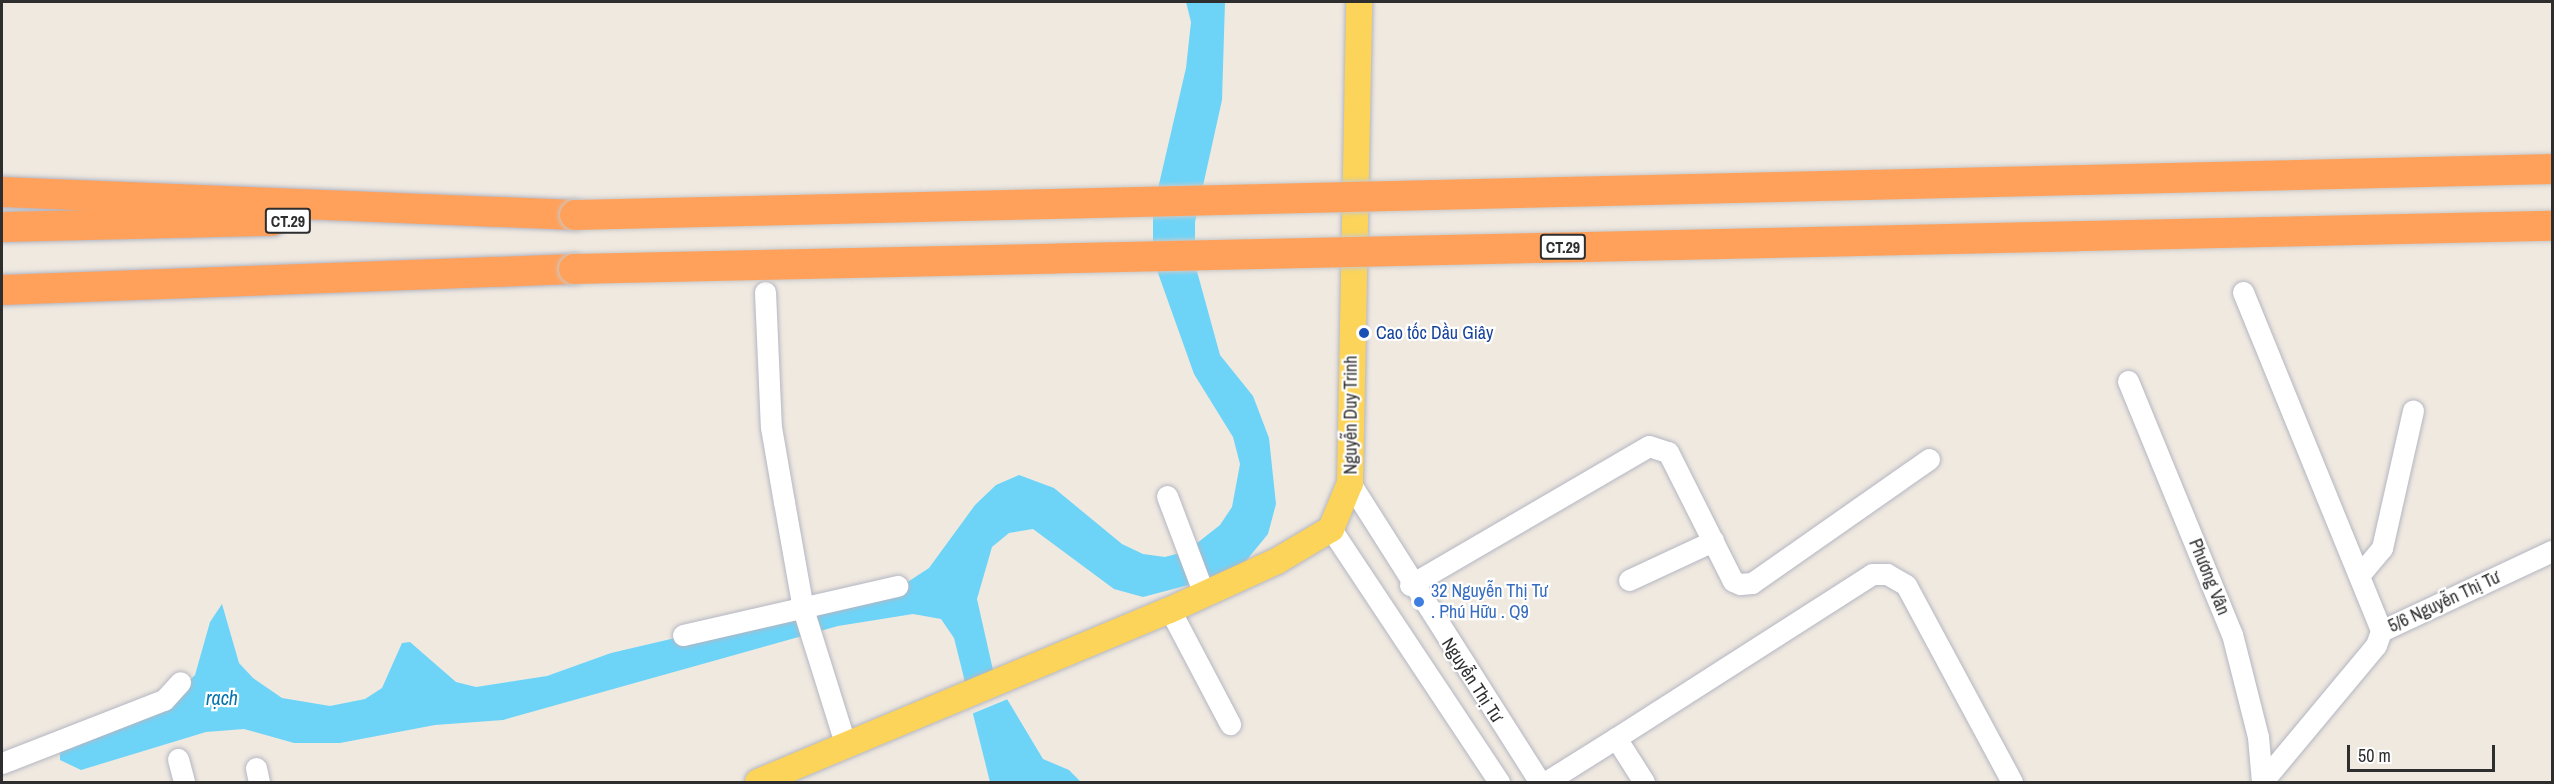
<!DOCTYPE html>
<html>
<head>
<meta charset="utf-8">
<style>
	body { margin:0 }
	#map { position:relative; width:2554px; height:784px; overflow:hidden; background:#f0e9e0; font-family:"Archivo Narrow",sans-serif }
	div>[style] { position:absolute }
	.water>* { inset:0; background:#6dd4f8 }
	.pier>* { inset:0; background:#f0e9e0 }
	.roads { filter:drop-shadow(0 0 2px #b4b6c2) drop-shadow(0 0 2px #b4b6c2) }
	.minor>* { height:21px; margin:-10.5px; padding:0 10.5px; transform-origin:10.5px; border-radius:10.5px; background:#fff }
	.major>* { height:26px; margin:-13px; padding:0 13px; transform-origin:13px; border-radius:13px; background:#fbd459 }
	.highway>* { height:30px; margin:-15px; padding:0 15px; transform-origin:15px; border-radius:15px; background:#ffa15b }
	.bridges { filter:drop-shadow(0 0 2px #c9c9c9) drop-shadow(0 0 2px #c9c9c9) }
	.highway-bridge>* { height:30px; margin:-15px; padding:0 15px; transform-origin:15px; border-radius:15px; background:#ffa15b }
	.dots>* { width:16px; height:16px; translate:-50% -50%; box-sizing:border-box; border:3px solid #fff; border-radius:50% }
	span { translate:-50% -50%; white-space:nowrap; text-align:center; line-height:1.15; -webkit-text-stroke:4.5px #fff; paint-order:stroke }
	.shield-label span { padding:2px 4px; background:#fff; border:2px solid; border-radius:4px; -webkit-text-stroke-width:0 }
	.shield-label { font-size:16px; color:#2e2e2e; font-weight:700 }
	.transit-label { font-size:18px; color:#164399 }
	.left { translate:0 -50%; text-align:left }
	.street-label { font-size:18px; color:#2e2e2e }
	.shop-label { font-size:18px; color:#366cbe }
	.water-label { font-size:20px; color:#0473ac; font-style:italic }
	.frame { position:absolute; inset:0; border:3px solid #2e2e2e; pointer-events:none }
	.scale { position:absolute; left:2347px; top:745px; width:148px; height:27px; box-sizing:border-box; border:3px solid #2e2e2e; border-top:0; padding-left:8px; font-size:18px; line-height:21px; white-space:nowrap; color:#2e2e2e; -webkit-text-stroke:4px #fff; paint-order:stroke }
</style>
</head>
<body>
<div id="map">
	<div class="water">
		<i style="clip-path:polygon(1186px 2px,1225px 2px,1222px 100px,1195px 222px,1195px 264px,1220px 355px,1253px 396px,1269px 438px,1276px 504px,1268px 534px,1245px 562px,1215px 578px,1143px 597px,1114px 589px,1033px 529px,1009px 533px,992px 547px,977px 599px,995px 679px,1043px 759px,1069px 770px,1081px 782px,990px 782px,954px 638px,941px 619px,913px 614px,838px 626px,503px 720px,435px 725px,340px 743px,294px 743px,244px 729px,206px 732px,81px 770px,60px 760px,60px 753px,78px 737px,168px 702px,195px 675px,210px 622px,222px 604px,239px 663px,253px 678px,282px 698px,330px 706px,365px 699px,382px 688px,402px 643px,410px 642px,456px 682px,476px 687px,547px 676px,611px 653px,903px 585px,929px 568px,975px 505px,996px 485px,1019px 475px,1054px 488px,1122px 544px,1143px 554px,1165px 557px,1187px 551px,1220px 525px,1232px 507px,1240px 464px,1233px 437px,1194px 374px,1153px 259px,1153px 210px,1186px 68px,1191px 22px)"></i>
	</div>
	<div class="pier">
		<i style="clip-path:polygon(998px 677px,1008px 699px,969px 715px,966px 690px)"></i>
	</div>
	<div class="roads">
		<div class="minor">
			<i style="left:765px;top:292px;width:135px;rotate:87.5deg"></i>
			<i style="left:771px;top:427px;width:76px;rotate:80.2deg"></i>
			<i style="left:784px;top:502px;width:109px;rotate:79.9deg"></i>
			<i style="left:803px;top:609px;width:144px;rotate:72.6deg"></i>
			<i style="left:2243px;top:292px;width:366px;rotate:67.8deg"></i>
			<i style="left:2128px;top:381px;width:274px;rotate:67.7deg"></i>
			<i style="left:2232px;top:634px;width:106px;rotate:75.8deg"></i>
			<i style="left:2258px;top:737px;width:45px;rotate:84.9deg"></i>
			<i style="left:1350px;top:483px;width:354px;rotate:57.6deg"></i>
			<i style="left:1167px;top:496px;width:105px;rotate:69.3deg"></i>
			<i style="left:1331px;top:529px;width:304px;rotate:56.4deg"></i>
			<i style="left:2361px;top:573px;width:33px;rotate:-50deg"></i>
			<i style="left:2382px;top:548px;width:141px;rotate:-77.3deg"></i>
			<i style="left:1629px;top:580px;width:93px;rotate:-24.9deg"></i>
			<i style="left:1410px;top:585px;width:276px;rotate:-30.2deg"></i>
			<i style="left:1649px;top:446px;width:20px;rotate:18deg"></i>
			<i style="left:1668px;top:452px;width:144px;rotate:63.3deg"></i>
			<i style="left:1733px;top:581px;width:8px;rotate:23deg"></i>
			<i style="left:1740px;top:584px;width:12px;rotate:-5deg"></i>
			<i style="left:1752px;top:583px;width:216px;rotate:-35deg"></i>
			<i style="left:1170px;top:610px;width:129px;rotate:62.2deg"></i>
			<i style="left:683px;top:635px;width:220px;rotate:-12.9deg"></i>
			<i style="left:178px;top:759px;width:24px;rotate:75deg"></i>
			<i style="left:2px;top:763px;width:174px;rotate:-21.3deg"></i>
			<i style="left:164px;top:700px;width:24px;rotate:-48deg"></i>
			<i style="left:256px;top:768px;width:14px;rotate:78deg"></i>
			<i style="left:1546px;top:782px;width:83px;rotate:-32.2deg"></i>
			<i style="left:1644px;top:782px;width:52px;rotate:-122.5deg"></i>
			<i style="left:1616px;top:738px;width:304px;rotate:-32.6deg"></i>
			<i style="left:1872px;top:574px;width:15px"></i>
			<i style="left:1887px;top:574px;width:22px;rotate:30deg"></i>
			<i style="left:1906px;top:585px;width:224px;rotate:61.7deg"></i>
			<i style="left:2262px;top:782px;width:178px;rotate:-50.2deg"></i>
			<i style="left:2376px;top:645px;width:15px;rotate:-70deg"></i>
			<i style="left:2381px;top:631px;width:189px;rotate:-25.1deg"></i>
		</div>
		<div class="major">
			<i style="left:758px;top:782px;width:446px;rotate:-22.7deg"></i>
			<i style="left:1170px;top:610px;width:118px;rotate:-24.6deg"></i>
			<i style="left:1277px;top:561px;width:63px;rotate:-30.7deg"></i>
			<i style="left:1331px;top:529px;width:50px;rotate:-67.6deg"></i>
			<i style="left:1350px;top:483px;width:481px;rotate:-88.9deg"></i>
		</div>
		<div class="highway">
			<i style="left:2px;top:192px;width:573px;rotate:2.3deg"></i>
			<i style="left:2px;top:227px;width:270px;rotate:-1.3deg"></i>
			<i style="left:2px;top:290px;width:572px;rotate:-2.1deg"></i>
		</div>
	</div>
	<div class="bridges">
		<div class="highway-bridge">
			<i style="left:575px;top:215px;width:1978px;rotate:-1.33deg"></i>
			<i style="left:574px;top:269px;width:1978px;rotate:-1.25deg"></i>
		</div>
	</div>
	<div class="dots">
		<i style="left:1364px;top:333px;background:#1a4fb4"></i>
		<i style="left:1419px;top:602px;background:#3f7fe0"></i>
	</div>
	<div class="shield-label">
		<span style="left:288px;top:221px">CT.29</span>
		<span style="left:1563px;top:247px">CT.29</span>
	</div>
	<div class="transit-label">
		<span class="left" style="left:1376px;top:333px">Cao tốc Dầu Giây</span>
	</div>
	<div class="street-label">
		<span style="left:1351px;top:415px;rotate:-90deg">Nguyễn Duy Trinh</span>
		<span style="left:2209px;top:577px;rotate:68deg">Phương Vân</span>
		<span style="left:2444px;top:602px;rotate:-25deg">5/6 Nguyễn Thị Tư</span>
		<span style="left:1472px;top:680px;rotate:57deg">Nguyễn Thị Tư</span>
	</div>
	<div class="shop-label">
		<span class="left" style="left:1431px;top:602px">32 Nguyễn Thị Tư<br>. Phú Hữu . Q9</span>
	</div>
	<div class="water-label">
		<span style="left:222px;top:697px">rạch</span>
	</div>
	<div class="frame"></div>
	<div class="scale">50 m</div>
</div>
</body>
</html>
